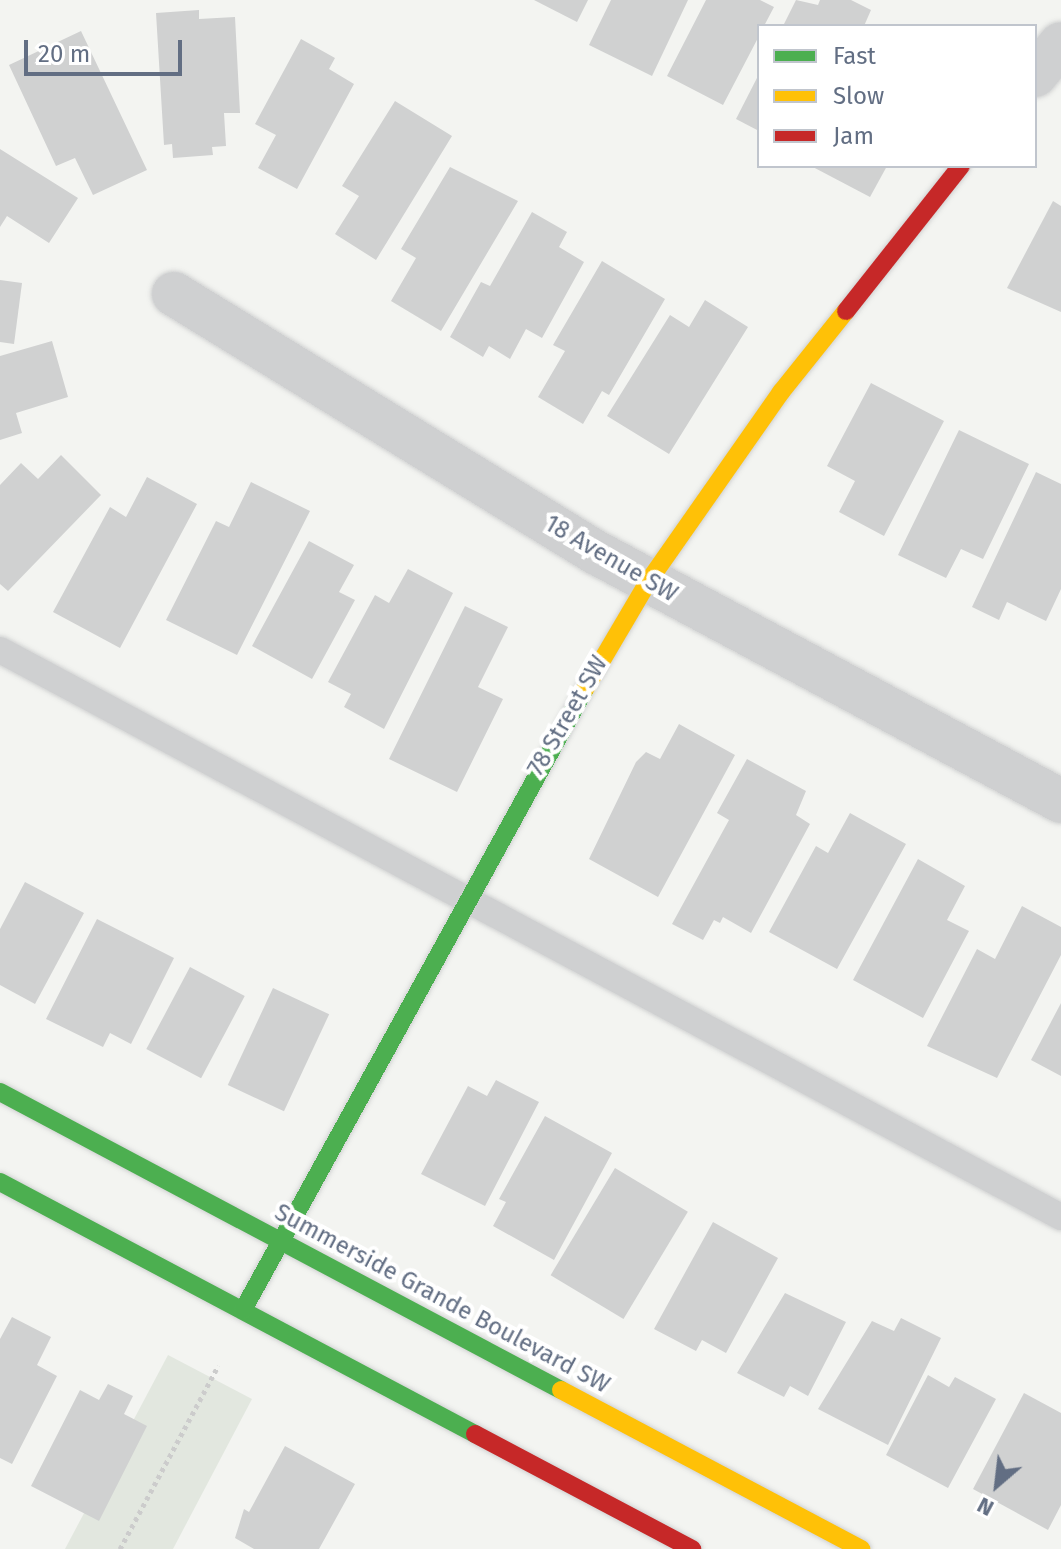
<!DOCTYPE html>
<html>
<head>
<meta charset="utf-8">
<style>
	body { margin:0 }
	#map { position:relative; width:1061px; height:1549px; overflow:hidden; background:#f3f4f1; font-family:"Fira Sans",sans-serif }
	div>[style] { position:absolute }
	.green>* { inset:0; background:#e2e7df }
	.building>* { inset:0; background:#d0d1d1; transform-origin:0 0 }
	.path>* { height:5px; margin-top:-2.5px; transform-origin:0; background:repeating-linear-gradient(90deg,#ccc 0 4px,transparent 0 8px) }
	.roads { filter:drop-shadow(0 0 2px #d1d2d2) drop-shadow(0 0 2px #d1d2d2) }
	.lane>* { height:26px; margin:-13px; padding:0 13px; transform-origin:13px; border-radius:13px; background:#cfd0d1 }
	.street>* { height:44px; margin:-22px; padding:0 22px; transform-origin:22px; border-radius:22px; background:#cfd0d1 }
	.fast>* { height:18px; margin:-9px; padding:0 9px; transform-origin:9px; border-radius:9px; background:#4caf50 }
	.slow>* { height:18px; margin:-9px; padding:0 9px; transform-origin:9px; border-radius:9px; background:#ffc107 }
	.jam>* { height:18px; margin:-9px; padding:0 9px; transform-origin:9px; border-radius:9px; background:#c62828 }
	span { translate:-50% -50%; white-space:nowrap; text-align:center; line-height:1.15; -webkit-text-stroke:8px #fff; paint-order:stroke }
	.street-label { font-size:24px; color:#626e83 }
	.legend { position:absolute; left:757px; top:24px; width:280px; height:144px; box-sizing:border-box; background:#fff; border:2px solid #c0c5cd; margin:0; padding:10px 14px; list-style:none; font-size:24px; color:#626e83 }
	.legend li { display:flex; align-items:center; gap:16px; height:40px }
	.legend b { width:40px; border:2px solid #c0c5cd }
	.north { position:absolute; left:957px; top:1445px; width:80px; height:80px; -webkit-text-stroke:6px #fff; paint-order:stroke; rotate:208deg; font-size:22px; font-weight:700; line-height:32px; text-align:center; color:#626e83 }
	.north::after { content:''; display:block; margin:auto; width:28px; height:36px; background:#626e83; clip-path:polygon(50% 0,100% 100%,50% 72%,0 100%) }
	.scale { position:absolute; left:24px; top:40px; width:158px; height:36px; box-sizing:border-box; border:4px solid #626e83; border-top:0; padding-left:10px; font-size:24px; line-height:28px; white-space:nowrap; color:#626e83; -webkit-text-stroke:6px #fff; paint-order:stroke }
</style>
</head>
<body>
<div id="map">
	<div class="green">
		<i style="clip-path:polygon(168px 1355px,252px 1399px,173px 1549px,65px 1549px)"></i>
	</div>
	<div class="building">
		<i style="clip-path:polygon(534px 0,588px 0,577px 22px)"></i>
		<i style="clip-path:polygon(611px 0,688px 0,652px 76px,589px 45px)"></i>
		<i style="clip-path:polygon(706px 0,760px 0,774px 7px,764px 26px,759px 26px,759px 36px,723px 105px,667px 76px)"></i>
		<i style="clip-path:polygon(796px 0,818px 5px,820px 0,851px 0,871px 10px,864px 26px,783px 26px)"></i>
		<i style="clip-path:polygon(199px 10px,199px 19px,235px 17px,240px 113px,224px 113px,226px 146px,212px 147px,213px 155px,173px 158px,172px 144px,164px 145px,156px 13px)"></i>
		<i style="clip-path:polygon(81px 31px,147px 170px,93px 195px,75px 158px,56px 166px,9px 65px)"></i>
		<i style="clip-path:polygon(301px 39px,335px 58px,329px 69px,354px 84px,297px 189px,258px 168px,276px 135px,255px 124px)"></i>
		<i style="clip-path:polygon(759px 74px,759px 131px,736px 119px)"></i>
		<i style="clip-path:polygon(395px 101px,452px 136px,376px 260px,335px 234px,359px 196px,342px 186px)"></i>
		<i style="clip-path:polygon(0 149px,78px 198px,49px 243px,7px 216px,0 227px)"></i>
		<i style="clip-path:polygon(811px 166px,887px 166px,870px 197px)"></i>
		<i style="clip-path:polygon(450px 167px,518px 201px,441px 331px,391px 301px,416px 258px,401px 249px)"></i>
		<i style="clip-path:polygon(1053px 201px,1061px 206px,1061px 312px,1007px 288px)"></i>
		<i style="clip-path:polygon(532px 212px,567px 232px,559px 247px,584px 262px,542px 338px,526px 329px,510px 359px,489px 346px,483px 357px,450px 337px,481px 282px,490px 286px)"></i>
		<i style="clip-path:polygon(602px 261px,665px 299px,609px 395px,602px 391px,583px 424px,538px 397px,565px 351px,553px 345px)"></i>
		<i style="clip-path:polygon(0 280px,22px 283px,14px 344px,0 342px)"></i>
		<i style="clip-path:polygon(705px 300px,748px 327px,669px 454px,607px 416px,670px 315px,689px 327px)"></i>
		<i style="clip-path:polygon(52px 341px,68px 397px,16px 413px,22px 433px,0 440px,0 356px)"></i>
		<i style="clip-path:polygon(871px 383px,944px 421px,884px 536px,839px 512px,855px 481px,827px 466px)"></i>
		<i style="clip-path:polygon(959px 430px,1029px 464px,983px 559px,961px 549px,946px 578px,898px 555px)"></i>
		<i style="clip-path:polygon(61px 455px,101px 495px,8px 591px,0 584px,0 485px,21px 463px,38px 479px)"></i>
		<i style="clip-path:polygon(1036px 472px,1061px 484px,1061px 589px,1046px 621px,1007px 602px,999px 620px,972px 607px)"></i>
		<i style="clip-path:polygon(147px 477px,197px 504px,120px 648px,53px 612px,110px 507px,126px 517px)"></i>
		<i style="clip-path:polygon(251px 482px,310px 511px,237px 655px,166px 620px,216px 521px,229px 527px)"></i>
		<i style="clip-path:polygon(309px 541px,354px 565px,339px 592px,355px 600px,312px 679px,252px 646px)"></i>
		<i style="clip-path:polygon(408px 569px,453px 593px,384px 729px,344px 707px,351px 694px,328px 682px,375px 595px,389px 603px)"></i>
		<i style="clip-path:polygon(465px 606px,508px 627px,478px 687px,503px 699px,457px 792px,389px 759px)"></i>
		<i style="clip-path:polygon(679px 724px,735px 755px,658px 897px,589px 859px,636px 762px,646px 752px,660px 759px)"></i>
		<i style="clip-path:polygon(747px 759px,806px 791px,796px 815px,810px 824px,751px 933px,723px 917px,720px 923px,714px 920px,703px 940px,672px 924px,729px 820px,717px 813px)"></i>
		<i style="clip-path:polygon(850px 813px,906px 844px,837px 969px,769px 932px,816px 846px,828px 853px)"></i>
		<i style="clip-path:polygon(918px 859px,965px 886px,947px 920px,969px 931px,923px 1018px,853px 980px)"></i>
		<i style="clip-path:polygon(25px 882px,84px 913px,35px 1004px,0 985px,0 929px)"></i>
		<i style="clip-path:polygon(1022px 906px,1061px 927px,1061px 955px,997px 1078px,927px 1046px,977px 949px,995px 959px)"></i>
		<i style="clip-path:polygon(97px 919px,174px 958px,131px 1044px,110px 1033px,103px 1047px,46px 1019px)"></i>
		<i style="left:190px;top:967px;width:62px;height:93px;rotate:28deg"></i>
		<i style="left:273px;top:988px;width:62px;height:107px;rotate:25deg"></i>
		<i style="clip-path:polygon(1061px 1003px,1061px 1076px,1031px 1060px)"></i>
		<i style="clip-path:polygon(496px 1080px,539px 1102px,485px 1206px,421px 1174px,468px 1086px,487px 1096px)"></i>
		<i style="clip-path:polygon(545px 1116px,612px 1153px,554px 1260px,493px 1226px,506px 1202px,499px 1199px)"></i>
		<i style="left:615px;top:1168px;width:85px;height:125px;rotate:31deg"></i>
		<i style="clip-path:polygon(713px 1222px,778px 1258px,726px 1353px,702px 1340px,696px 1351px,654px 1329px)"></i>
		<i style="clip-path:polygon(785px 1293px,846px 1322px,808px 1396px,790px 1386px,784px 1397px,737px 1373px)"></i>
		<i style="clip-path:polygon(12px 1317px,51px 1337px,37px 1365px,57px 1376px,12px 1464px,0 1458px,0 1339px)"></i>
		<i style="clip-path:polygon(901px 1318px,941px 1338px,888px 1445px,818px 1409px,872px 1321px,894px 1331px)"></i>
		<i style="clip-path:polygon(928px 1375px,949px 1387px,955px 1377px,996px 1399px,948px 1488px,886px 1455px)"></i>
		<i style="clip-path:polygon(108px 1384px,133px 1396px,124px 1414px,147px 1426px,99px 1521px,31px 1486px,80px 1390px,99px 1400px)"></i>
		<i style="clip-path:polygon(1024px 1393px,1061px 1413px,1061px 1505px,1048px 1530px,973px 1489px)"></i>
		<i style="clip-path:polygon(285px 1446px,355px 1484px,319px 1549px,254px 1549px,235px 1538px,244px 1509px,249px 1512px)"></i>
	</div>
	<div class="path">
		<i style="left:120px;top:1549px;width:208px;rotate:-61.8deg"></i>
	</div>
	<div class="roads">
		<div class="lane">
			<i style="left:0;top:650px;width:1203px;rotate:28.12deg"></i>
		</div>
		<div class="street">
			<i style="left:1035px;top:75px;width:40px;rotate:-50deg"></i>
			<i style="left:174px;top:294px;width:496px;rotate:31.5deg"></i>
			<i style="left:597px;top:553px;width:526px;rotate:28.12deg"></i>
		</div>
		<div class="fast">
			<i style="left:0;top:1092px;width:635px;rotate:27.98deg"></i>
			<i style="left:0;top:1182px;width:538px;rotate:27.95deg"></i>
			<i style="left:243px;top:1310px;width:709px;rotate:-61.16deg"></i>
		</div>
		<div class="slow">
			<i style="left:585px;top:689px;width:124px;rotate:-59.5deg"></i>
			<i style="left:648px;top:582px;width:232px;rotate:-55deg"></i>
			<i style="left:781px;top:392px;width:104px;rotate:-51.3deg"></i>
			<i style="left:561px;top:1390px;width:340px;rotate:27.9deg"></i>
		</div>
		<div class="jam">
			<i style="left:846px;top:311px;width:185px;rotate:-51.6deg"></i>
			<i style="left:475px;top:1434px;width:246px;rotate:27.9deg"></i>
		</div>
	</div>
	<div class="street-label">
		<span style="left:611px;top:559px;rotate:30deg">18 Avenue SW</span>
		<span style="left:568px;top:716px;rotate:-60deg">78 Street SW</span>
		<span style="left:442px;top:1299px;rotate:28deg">Summerside Grande Boulevard SW</span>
	</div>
	<ul class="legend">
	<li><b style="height:10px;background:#4caf50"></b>Fast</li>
	<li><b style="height:10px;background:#ffc107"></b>Slow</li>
	<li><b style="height:10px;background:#c62828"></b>Jam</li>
	</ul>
	<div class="north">N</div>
	<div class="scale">20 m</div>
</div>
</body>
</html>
